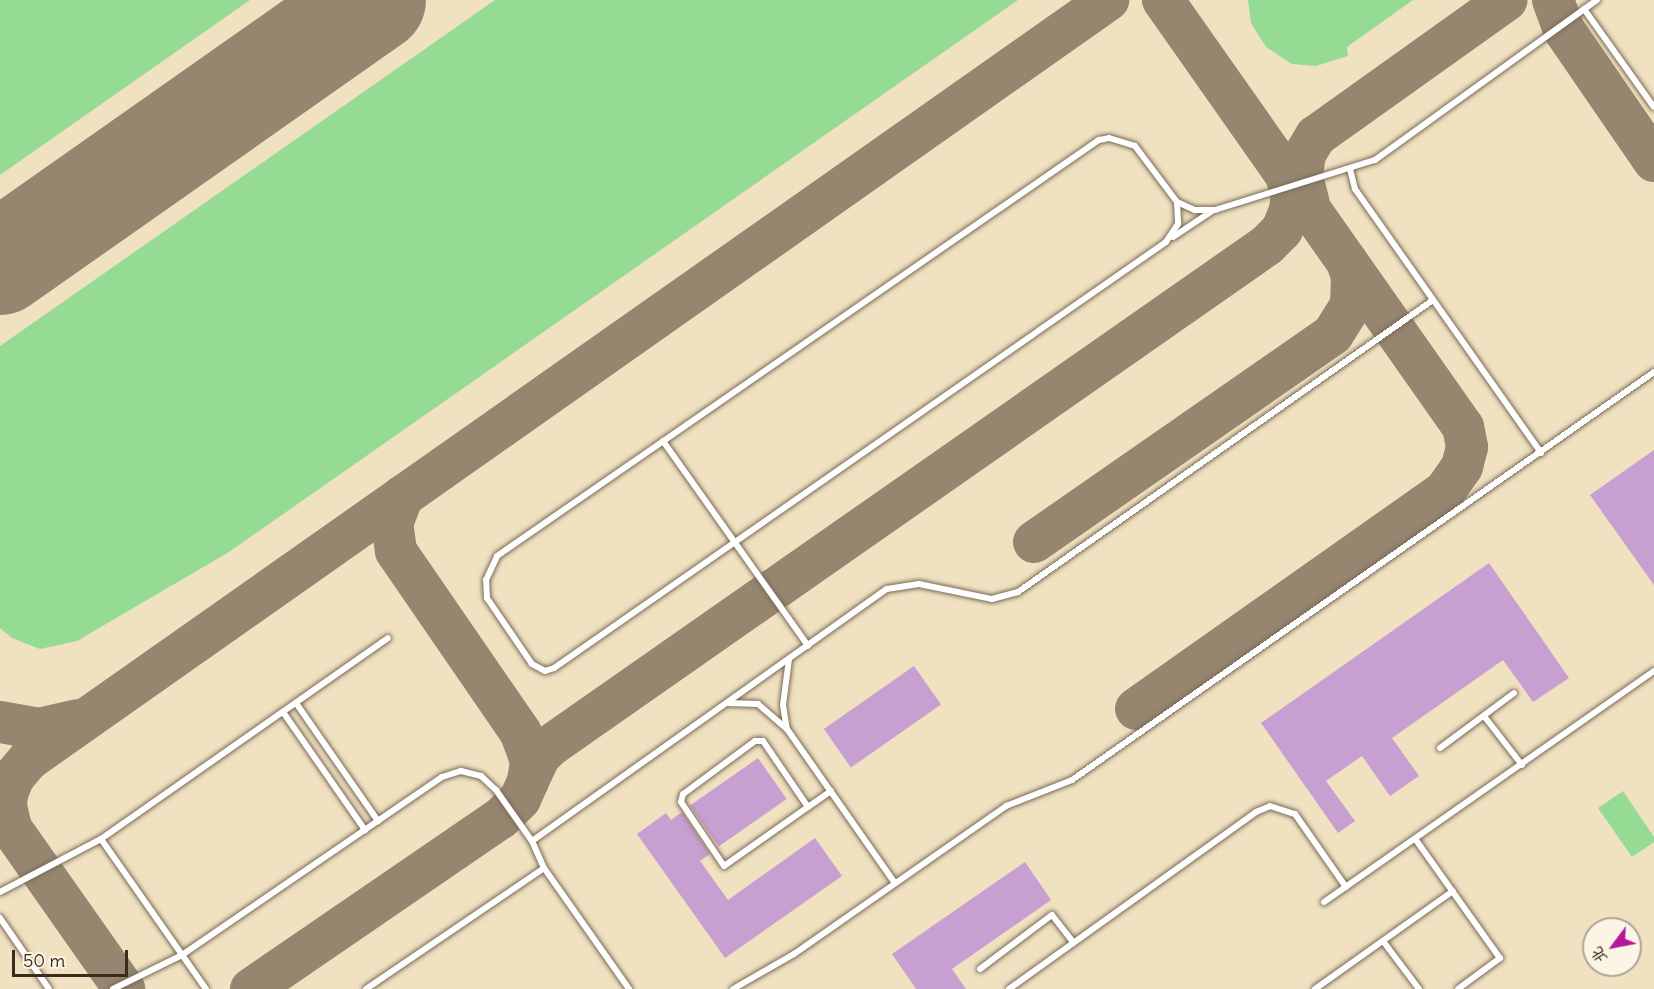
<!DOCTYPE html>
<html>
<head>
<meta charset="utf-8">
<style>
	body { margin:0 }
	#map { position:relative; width:1654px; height:989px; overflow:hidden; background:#f0e1c1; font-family:Delius,"LXGW WenKai TC",sans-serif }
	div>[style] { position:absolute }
	.green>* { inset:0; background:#96db93 }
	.taxiway>* { height:42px; margin:-21px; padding:0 21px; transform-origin:21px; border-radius:21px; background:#968670 }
	.runway>* { height:104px; margin:-52px; padding:0 52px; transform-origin:52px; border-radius:52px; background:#968670 }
	.building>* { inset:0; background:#c79fd0; transform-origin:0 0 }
	.roads { filter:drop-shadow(0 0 2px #7a6a57) drop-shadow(0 0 2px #7a6a57) }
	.service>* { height:6px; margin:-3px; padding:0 3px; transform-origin:3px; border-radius:3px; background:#fff }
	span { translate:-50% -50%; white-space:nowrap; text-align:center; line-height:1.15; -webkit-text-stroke:4.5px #fcf5e5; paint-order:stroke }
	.north { position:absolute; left:1582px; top:917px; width:60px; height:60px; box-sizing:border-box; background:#fcf5e5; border:2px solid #afa495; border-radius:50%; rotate:238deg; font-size:16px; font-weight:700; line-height:24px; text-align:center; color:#3b2a1e }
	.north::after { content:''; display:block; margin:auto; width:21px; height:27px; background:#b5179e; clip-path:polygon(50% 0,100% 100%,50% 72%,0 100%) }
	.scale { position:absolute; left:12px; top:950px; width:116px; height:27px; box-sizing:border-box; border:3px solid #3b2a1e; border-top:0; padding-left:8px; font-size:18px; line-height:21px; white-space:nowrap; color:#3b2a1e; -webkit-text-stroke:4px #fcf5e5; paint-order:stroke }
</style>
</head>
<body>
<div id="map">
	<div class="green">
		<i style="clip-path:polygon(0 0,250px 0,0 175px)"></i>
		<i style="clip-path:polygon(495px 0,1018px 0,229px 552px,77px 641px,40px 649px,12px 638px,0 628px,0 346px)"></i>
		<i style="clip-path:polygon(1248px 0,1413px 0,1347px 47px,1348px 56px,1316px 66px,1292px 64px,1266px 47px,1251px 23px)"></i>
		<i style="clip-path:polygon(1623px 791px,1654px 837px,1654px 842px,1632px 857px,1598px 808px)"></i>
	</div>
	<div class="taxiway">
		<i style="left:1553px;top:0;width:32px;rotate:70deg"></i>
		<i style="left:1564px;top:30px;width:159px;rotate:55.5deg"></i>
		<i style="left:1310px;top:208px;width:34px;rotate:-104deg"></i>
		<i style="left:1302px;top:175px;width:21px;rotate:-82deg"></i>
		<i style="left:1305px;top:154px;width:21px;rotate:-59deg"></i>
		<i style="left:1316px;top:136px;width:234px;rotate:-35.5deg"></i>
		<i style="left:1034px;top:542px;width:364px;rotate:-34.8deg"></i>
		<i style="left:1333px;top:334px;width:34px;rotate:-58deg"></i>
		<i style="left:1351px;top:305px;width:28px;rotate:-88deg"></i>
		<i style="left:1352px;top:277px;width:16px;rotate:-108deg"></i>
		<i style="left:1136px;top:709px;width:378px;rotate:-35.2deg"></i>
		<i style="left:1445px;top:491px;width:29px;rotate:-55deg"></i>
		<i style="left:1462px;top:467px;width:21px;rotate:-76deg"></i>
		<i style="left:1467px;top:447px;width:20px;rotate:-101deg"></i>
		<i style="left:1463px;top:427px;width:522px;rotate:-125.09deg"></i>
		<i style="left:0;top:722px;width:40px;rotate:10deg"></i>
		<i style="left:39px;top:729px;width:39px;rotate:-13deg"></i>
		<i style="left:9px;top:780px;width:26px;rotate:97deg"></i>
		<i style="left:6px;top:806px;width:23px;rotate:77deg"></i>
		<i style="left:11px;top:828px;width:197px;rotate:54.9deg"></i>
		<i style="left:528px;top:781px;width:26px;rotate:-65deg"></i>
		<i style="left:539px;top:757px;width:16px;rotate:-45deg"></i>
		<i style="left:550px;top:746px;width:875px;rotate:-34.94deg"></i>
		<i style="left:1267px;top:245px;width:21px;rotate:-45deg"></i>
		<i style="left:1282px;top:230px;width:22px;rotate:-68deg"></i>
		<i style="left:1290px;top:210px;width:16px;rotate:-83deg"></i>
		<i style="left:1292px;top:194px;width:19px;rotate:-108deg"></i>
		<i style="left:0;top:811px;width:35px;rotate:-68deg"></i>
		<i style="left:13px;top:778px;width:23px;rotate:-50deg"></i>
		<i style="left:28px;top:760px;width:1321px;rotate:-35.13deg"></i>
		<i style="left:251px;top:989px;width:303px;rotate:-34.4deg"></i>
		<i style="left:501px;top:818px;width:27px;rotate:-45deg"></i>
		<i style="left:520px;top:799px;width:20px;rotate:-66deg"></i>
		<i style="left:528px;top:781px;width:20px;rotate:-81deg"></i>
		<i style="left:531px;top:761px;width:30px;rotate:-110deg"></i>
		<i style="left:521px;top:733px;width:221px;rotate:-124.5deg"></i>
		<i style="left:396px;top:551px;width:27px;rotate:-98deg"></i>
		<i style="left:392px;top:524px;width:30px;rotate:-69deg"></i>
	</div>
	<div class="runway">
		<i style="left:0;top:263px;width:457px;rotate:-35.1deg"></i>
	</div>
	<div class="building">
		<i style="clip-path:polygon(1654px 450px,1654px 585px,1590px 495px)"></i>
		<i style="clip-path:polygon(1489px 563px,1569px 678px,1533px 702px,1503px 660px,1392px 738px,1419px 776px,1390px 796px,1362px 756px,1326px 781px,1355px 821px,1338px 833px,1261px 723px)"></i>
		<i style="left:914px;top:666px;width:47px;height:110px;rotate:55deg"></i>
		<i style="left:758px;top:758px;width:50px;height:83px;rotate:55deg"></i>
		<i style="clip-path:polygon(682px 812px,710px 854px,700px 861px,728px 900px,815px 838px,842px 876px,725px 958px,637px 834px,666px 813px,671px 820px)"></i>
		<i style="clip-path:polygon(1025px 862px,1051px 900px,952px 969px,966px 989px,916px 989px,892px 954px)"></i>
	</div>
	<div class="roads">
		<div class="service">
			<i style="left:1584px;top:9px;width:120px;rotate:54.5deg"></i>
			<i style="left:1109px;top:138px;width:27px;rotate:17deg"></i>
			<i style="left:1135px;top:146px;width:70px;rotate:53.1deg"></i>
			<i style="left:1177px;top:202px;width:22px;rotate:87deg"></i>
			<i style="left:1178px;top:224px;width:22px;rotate:124deg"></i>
			<i style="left:1166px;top:242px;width:746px;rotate:145.16deg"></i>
			<i style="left:554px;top:668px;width:9px;rotate:162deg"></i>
			<i style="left:545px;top:671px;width:15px;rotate:-152deg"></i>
			<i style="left:532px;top:664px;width:80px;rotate:-124.3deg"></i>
			<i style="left:487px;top:598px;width:18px;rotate:-93deg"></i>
			<i style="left:486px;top:580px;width:26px;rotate:-65deg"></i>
			<i style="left:497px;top:556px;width:732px;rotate:-34.65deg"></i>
			<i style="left:1099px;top:140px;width:10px;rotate:-11deg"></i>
			<i style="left:1350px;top:169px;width:21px;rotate:76deg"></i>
			<i style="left:1355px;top:189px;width:323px;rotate:54.8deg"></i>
			<i style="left:1177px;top:202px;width:20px;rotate:24deg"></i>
			<i style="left:1195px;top:210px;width:20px"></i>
			<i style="left:1215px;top:210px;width:168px;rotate:-17.4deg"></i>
			<i style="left:1375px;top:160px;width:274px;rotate:-35.8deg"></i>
			<i style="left:1173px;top:237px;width:47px;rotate:-33.7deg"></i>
			<i style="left:663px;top:441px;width:251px;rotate:54.7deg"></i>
			<i style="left:789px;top:659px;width:46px;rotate:97.4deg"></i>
			<i style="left:783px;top:705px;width:24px;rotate:81deg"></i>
			<i style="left:787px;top:729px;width:188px;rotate:55deg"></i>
			<i style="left:296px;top:703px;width:144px;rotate:55.2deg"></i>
			<i style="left:727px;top:703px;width:31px;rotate:2deg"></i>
			<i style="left:758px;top:704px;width:37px;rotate:41deg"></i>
			<i style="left:283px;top:712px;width:144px;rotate:55.2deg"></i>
			<i style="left:1484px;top:716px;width:62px;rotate:52.2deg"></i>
			<i style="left:1440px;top:748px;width:92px;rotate:-36.6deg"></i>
			<i style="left:808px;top:807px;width:80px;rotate:-124.3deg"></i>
			<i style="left:763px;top:741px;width:8px;rotate:180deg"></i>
			<i style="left:755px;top:741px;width:89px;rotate:143.6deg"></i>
			<i style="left:683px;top:794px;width:8px;rotate:104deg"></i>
			<i style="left:681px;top:802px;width:77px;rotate:56.1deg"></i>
			<i style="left:724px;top:866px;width:103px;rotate:-35.1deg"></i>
			<i style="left:808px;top:807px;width:28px;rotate:-35deg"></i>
			<i style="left:101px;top:839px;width:183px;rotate:55deg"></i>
			<i style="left:1416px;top:840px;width:145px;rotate:54.6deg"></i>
			<i style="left:1500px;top:958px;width:52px;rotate:143.6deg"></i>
			<i style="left:532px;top:841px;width:435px;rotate:-35.4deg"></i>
			<i style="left:887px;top:589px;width:32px;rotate:-9deg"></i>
			<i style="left:919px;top:584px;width:75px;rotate:11.6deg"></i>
			<i style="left:992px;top:599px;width:27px;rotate:-15deg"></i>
			<i style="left:1018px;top:592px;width:507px;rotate:-35.13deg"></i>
			<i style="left:0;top:892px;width:114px;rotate:-27.7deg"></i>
			<i style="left:101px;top:839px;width:350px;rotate:-35deg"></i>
			<i style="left:1324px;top:902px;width:403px;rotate:-35deg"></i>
			<i style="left:0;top:918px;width:86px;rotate:55.4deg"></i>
			<i style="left:1383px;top:941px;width:60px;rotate:53.1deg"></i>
			<i style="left:980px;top:969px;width:90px;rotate:-36.9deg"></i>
			<i style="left:1052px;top:915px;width:34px;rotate:52deg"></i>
			<i style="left:113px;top:989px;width:77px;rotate:-26.2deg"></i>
			<i style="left:182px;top:955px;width:315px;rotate:-34.4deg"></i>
			<i style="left:442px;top:777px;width:20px;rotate:-18deg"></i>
			<i style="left:461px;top:771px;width:21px;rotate:14deg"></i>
			<i style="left:481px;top:776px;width:21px;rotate:43deg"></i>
			<i style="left:496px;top:790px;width:62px;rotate:54.8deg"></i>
			<i style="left:532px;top:841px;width:30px;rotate:66deg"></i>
			<i style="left:544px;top:868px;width:148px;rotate:54.9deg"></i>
			<i style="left:366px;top:989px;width:215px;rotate:-34.2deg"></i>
			<i style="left:733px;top:989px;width:70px;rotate:-29.8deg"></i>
			<i style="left:794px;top:954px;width:259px;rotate:-34.9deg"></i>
			<i style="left:1006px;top:806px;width:71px;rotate:-21.5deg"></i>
			<i style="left:1072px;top:780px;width:711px;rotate:-35.03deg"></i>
			<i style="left:1009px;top:989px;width:304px;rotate:-35.6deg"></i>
			<i style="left:1256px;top:812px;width:15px;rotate:-23deg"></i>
			<i style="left:1270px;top:806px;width:26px;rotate:18deg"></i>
			<i style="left:1295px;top:814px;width:89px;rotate:55.1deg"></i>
			<i style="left:1315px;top:989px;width:169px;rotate:-35.4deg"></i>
		</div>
	</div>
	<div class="north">北</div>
	<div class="scale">50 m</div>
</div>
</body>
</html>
